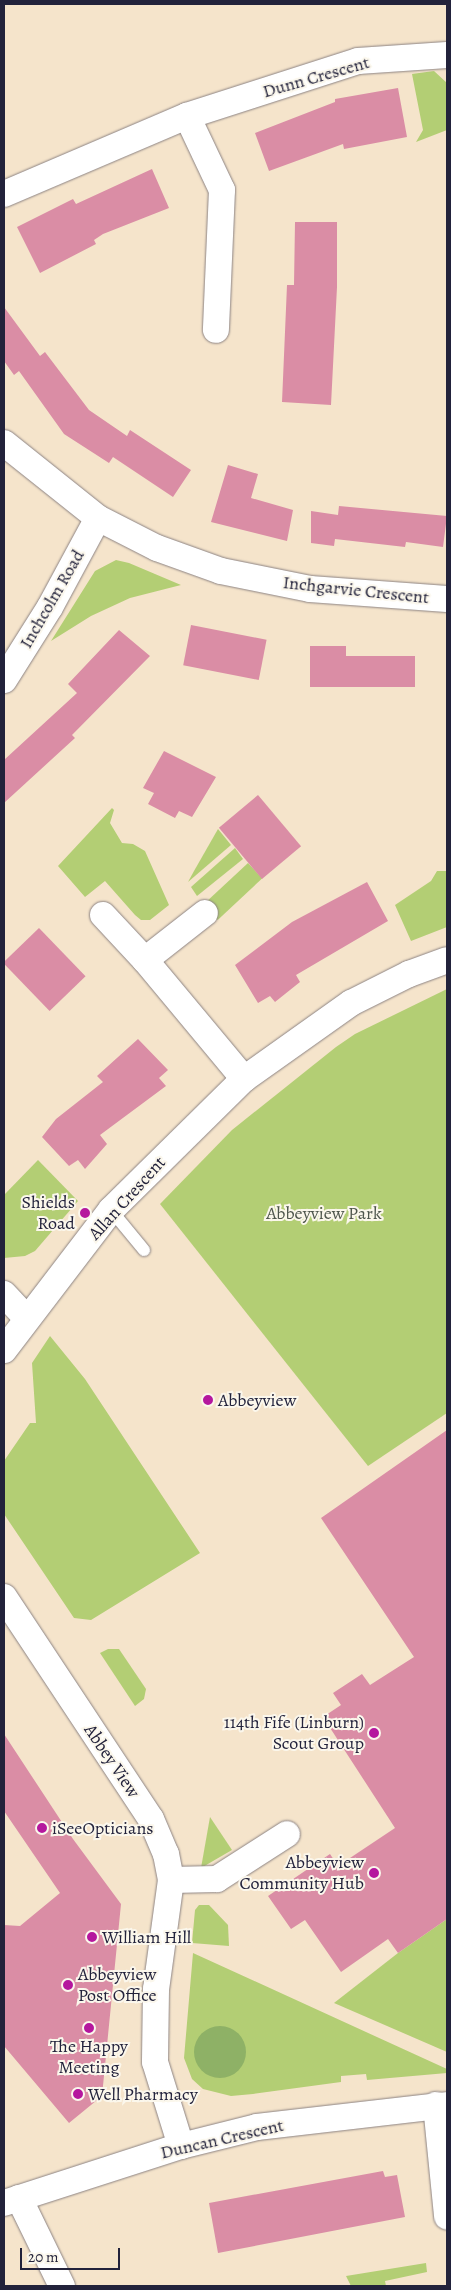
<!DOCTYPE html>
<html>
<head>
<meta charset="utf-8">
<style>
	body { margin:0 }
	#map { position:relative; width:451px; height:2290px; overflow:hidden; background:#f5e4cb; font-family:Alegreya,serif }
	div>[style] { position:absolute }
	.green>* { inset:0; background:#b3ce74; transform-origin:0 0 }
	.forest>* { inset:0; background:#8eb166 }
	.round { border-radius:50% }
	.building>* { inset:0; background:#da8da5; transform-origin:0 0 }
	.roads { filter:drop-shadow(0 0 1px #8c8383) drop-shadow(0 0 1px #8c8383) }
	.lane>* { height:12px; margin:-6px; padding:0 6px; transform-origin:6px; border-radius:6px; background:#fff }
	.street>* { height:26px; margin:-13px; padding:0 13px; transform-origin:13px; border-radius:13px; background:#fff }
	.dots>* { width:14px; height:14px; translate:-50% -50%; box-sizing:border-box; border:2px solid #fbf7ec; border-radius:50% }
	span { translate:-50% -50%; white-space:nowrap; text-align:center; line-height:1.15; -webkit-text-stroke:4px #fbf7ec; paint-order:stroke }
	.street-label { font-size:18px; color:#22223b }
	.poi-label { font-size:18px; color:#22223b }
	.right { translate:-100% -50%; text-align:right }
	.left { translate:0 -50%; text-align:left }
	.park-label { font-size:18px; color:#4e564c }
	.frame { position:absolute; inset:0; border:5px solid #22223b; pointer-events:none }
	.scale { position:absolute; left:20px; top:2248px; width:100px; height:22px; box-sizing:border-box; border:2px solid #22223b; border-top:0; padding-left:6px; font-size:15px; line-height:18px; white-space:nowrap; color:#22223b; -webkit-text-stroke:4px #fbf7ec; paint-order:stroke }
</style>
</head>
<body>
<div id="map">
	<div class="green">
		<i style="clip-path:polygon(434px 71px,447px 83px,447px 130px,416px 142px,423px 130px,412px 74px)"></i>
		<i style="clip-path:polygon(116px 560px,129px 563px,181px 585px,130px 598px,91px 616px,51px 641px,95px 571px)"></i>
		<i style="clip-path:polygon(112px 808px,114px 810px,110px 823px,122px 843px,133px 844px,145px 851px,169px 905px,150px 920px,141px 920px,135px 915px,105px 881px,85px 897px,58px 866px)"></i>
		<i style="clip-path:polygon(218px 829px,231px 845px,188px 882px,194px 871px)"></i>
		<i style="clip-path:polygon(235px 848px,243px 859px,197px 896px,191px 887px)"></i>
		<i style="left:248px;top:863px;width:21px;height:61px;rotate:47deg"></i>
		<i style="clip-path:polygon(437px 871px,447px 871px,447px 927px,411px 941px,395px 905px,431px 881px)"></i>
		<i style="clip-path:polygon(447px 989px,447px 1413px,368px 1466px,160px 1204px,232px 1130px,336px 1047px,355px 1034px)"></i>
		<i style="clip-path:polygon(38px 1160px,78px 1201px,35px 1251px,25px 1256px,4px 1258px,4px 1195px)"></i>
		<i style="clip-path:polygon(50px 1336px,85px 1379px,200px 1553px,91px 1620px,74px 1618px,4px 1514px,4px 1461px,30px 1423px,36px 1423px,32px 1363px)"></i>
		<i style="clip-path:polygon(108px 1649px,119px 1649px,146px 1689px,144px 1699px,135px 1706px,100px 1653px)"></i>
		<i style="clip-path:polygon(210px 1817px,232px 1850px,201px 1868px)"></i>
		<i style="clip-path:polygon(199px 1905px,209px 1905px,228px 1925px,229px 1946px,192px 1943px,195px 1910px)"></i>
		<i style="clip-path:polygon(447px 1919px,447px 2052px,334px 2003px,398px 1953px)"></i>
		<i style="clip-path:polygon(193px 1953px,447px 2069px,447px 2073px,367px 2080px,366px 2074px,341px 2076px,341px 2082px,253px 2094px,231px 2096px,203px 2089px,192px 2079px,184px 2058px)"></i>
		<i style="clip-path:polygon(426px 2263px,427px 2272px,385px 2281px,386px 2286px,351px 2286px,346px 2276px)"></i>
	</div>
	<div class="forest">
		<i class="round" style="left:194px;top:2026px;width:52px;height:52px"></i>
	</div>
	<div class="building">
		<i style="clip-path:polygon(398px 88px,407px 137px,344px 149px,343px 144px,269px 171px,255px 133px,335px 102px,335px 99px)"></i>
		<i style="clip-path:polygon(152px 169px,169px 208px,103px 234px,94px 240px,96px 244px,40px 273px,17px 227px,73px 199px,76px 204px)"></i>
		<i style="clip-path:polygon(295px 222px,337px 222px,337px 287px,331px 405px,282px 402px,287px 285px,294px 285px)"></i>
		<i style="clip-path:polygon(4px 307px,40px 356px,45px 352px,89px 410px,127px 436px,130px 430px,191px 470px,173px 497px,113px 457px,109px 463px,64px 434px,19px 371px,14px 375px,4px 361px)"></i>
		<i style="clip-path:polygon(228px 465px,258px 474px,251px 498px,293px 510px,287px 541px,211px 522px)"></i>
		<i style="clip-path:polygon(339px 506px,447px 516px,443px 547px,406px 542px,405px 547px,335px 539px,334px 546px,311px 543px,311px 511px,338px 515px)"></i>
		<i style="left:191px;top:625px;width:77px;height:41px;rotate:11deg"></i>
		<i style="clip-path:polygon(119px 630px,150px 656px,72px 735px,75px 738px,4px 803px,4px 760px,77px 693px,68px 684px)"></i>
		<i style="clip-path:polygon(310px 646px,346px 646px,346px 656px,415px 656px,415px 687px,310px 687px)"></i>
		<i style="clip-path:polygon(164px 751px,216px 777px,192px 817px,179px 811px,175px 818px,148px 804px,154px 793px,143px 788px)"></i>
		<i style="left:258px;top:795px;width:67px;height:51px;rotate:50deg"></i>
		<i style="clip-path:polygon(367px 882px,388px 921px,296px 975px,300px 982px,275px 1002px,270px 996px,258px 1003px,235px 965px,292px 922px)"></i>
		<i style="left:39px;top:928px;width:67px;height:50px;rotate:46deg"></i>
		<i style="clip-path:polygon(138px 1039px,168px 1070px,159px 1078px,166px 1086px,100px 1135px,107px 1144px,85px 1169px,78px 1160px,69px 1166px,42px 1137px,56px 1119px,103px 1082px,97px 1076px)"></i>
		<i style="clip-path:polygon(447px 1430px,447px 1919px,398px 1953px,388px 1939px,341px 1972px,305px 1920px,291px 1929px,268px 1896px,330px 1854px,338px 1866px,395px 1828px,323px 1717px,341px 1705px,333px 1693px,362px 1674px,370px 1685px,414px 1657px,321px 1518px)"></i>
		<i style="clip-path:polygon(4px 1734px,73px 1839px,121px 1904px,102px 2096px,69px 2123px,4px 2046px,4px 1925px,20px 1926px,60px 1893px,4px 1811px)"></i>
		<i style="clip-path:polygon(383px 2171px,385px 2177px,397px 2175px,405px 2217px,218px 2253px,209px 2203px)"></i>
	</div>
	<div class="roads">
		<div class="lane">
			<i style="left:111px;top:1210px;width:52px;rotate:50.5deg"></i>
		</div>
		<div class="street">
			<i style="left:187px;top:116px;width:82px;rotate:64.7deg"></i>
			<i style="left:222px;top:190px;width:140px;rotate:92.5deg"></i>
			<i style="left:4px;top:194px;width:199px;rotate:-23.1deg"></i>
			<i style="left:187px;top:116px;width:180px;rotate:-17.8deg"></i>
			<i style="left:358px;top:61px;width:89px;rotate:-3.9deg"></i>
			<i style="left:4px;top:443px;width:120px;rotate:38.6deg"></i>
			<i style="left:98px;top:518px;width:66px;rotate:27deg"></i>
			<i style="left:157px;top:548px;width:68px;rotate:19.8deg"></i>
			<i style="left:221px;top:571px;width:91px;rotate:11.4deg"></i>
			<i style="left:310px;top:589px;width:137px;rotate:4.2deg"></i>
			<i style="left:4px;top:680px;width:86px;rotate:-57.8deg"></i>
			<i style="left:50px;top:607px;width:101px;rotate:-61.7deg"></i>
			<i style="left:103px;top:915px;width:62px;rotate:47deg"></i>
			<i style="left:145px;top:960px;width:76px;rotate:-38.1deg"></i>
			<i style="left:145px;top:960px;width:155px;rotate:50.2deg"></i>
			<i style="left:4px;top:1294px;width:33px;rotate:47deg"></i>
			<i style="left:4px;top:1350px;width:176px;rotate:-52.6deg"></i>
			<i style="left:111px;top:1210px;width:187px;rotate:-44.6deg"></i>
			<i style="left:244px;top:1079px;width:131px;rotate:-35.4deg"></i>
			<i style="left:351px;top:1003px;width:65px;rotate:-26.6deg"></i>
			<i style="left:409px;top:974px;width:40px;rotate:-20.2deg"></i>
			<i style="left:4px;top:1597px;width:266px;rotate:56.5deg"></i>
			<i style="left:151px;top:1819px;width:38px;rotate:67deg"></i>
			<i style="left:166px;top:1854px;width:26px;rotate:79deg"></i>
			<i style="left:171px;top:1880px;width:110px;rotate:97.8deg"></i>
			<i style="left:156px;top:1989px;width:73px;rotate:90.8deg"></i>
			<i style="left:155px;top:2062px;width:88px;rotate:72.8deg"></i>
			<i style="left:171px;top:1880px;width:46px;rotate:-1.2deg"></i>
			<i style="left:217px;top:1879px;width:83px;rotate:-32.7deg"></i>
			<i style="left:436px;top:2105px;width:112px;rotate:84.3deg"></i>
			<i style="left:19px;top:2198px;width:98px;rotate:64deg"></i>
			<i style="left:4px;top:2203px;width:186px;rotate:-17.9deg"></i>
			<i style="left:181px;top:2146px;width:78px;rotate:-14deg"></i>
			<i style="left:257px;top:2127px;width:191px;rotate:-6.6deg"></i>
		</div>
	</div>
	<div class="dots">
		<i style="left:85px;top:1213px;background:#b5179e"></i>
		<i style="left:208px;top:1400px;background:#b5179e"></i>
		<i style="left:374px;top:1733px;background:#b5179e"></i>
		<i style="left:42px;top:1828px;background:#b5179e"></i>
		<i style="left:374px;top:1873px;background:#b5179e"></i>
		<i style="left:92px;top:1937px;background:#b5179e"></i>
		<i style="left:68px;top:1985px;background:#b5179e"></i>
		<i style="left:89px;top:2028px;background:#b5179e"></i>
		<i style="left:78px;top:2094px;background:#b5179e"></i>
	</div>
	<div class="street-label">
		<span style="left:316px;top:77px;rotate:-16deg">Dunn Crescent</span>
		<span style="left:356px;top:590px;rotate:6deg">Inchgarvie Crescent</span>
		<span style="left:52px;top:599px;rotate:-60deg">Inchcolm Road</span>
		<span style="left:127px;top:1198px;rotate:-48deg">Allan Crescent</span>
		<span style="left:112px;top:1761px;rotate:56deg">Abbey View</span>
		<span style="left:222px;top:2139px;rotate:-13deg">Duncan Crescent</span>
	</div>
	<div class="poi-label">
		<span class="right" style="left:75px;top:1213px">Shields<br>Road</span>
		<span class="left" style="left:218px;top:1400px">Abbeyview</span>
		<span class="right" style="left:364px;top:1733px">114th Fife (Linburn)<br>Scout Group</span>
		<span class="left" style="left:52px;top:1828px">iSeeOpticians</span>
		<span class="right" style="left:364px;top:1873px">Abbeyview<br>Community Hub</span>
		<span class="left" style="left:102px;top:1937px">William Hill</span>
		<span class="left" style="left:78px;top:1985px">Abbeyview<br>Post Office</span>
		<span style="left:89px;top:2057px">The Happy<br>Meeting</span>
		<span class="left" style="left:88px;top:2094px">Well Pharmacy</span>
	</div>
	<div class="park-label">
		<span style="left:324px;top:1213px">Abbeyview Park</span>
	</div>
	<div class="frame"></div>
	<div class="scale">20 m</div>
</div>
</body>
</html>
